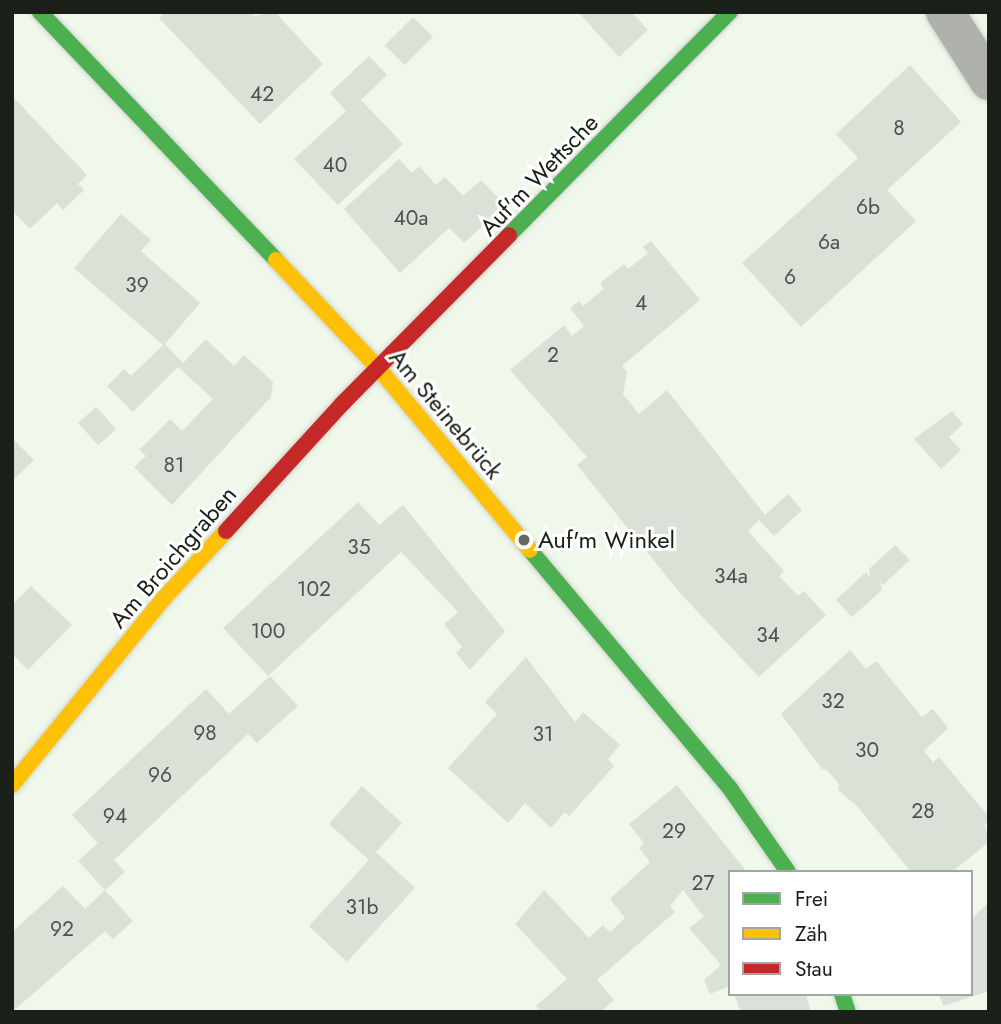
<!DOCTYPE html>
<html>
<head>
<meta charset="utf-8">
<style>
	body { margin:0 }
	#map { position:relative; width:1001px; height:1024px; overflow:hidden; background:#f0f8ec; font-family:Jost,sans-serif }
	div>[style] { position:absolute }
	.building>* { inset:0; background:#dae1d7; transform-origin:0 0 }
	.roads { filter:drop-shadow(0 0 2px #cfd4cb) drop-shadow(0 0 2px #cfd4cb) }
	.street>* { height:38px; margin:-19px; padding:0 19px; transform-origin:19px; border-radius:19px; background:#afb1ac }
	.fast>* { height:16px; margin:-8px; padding:0 8px; transform-origin:8px; border-radius:8px; background:#4caf50 }
	.slow>* { height:16px; margin:-8px; padding:0 8px; transform-origin:8px; border-radius:8px; background:#ffc107 }
	.jam>* { height:16px; margin:-8px; padding:0 8px; transform-origin:8px; border-radius:8px; background:#c62828 }
	.dots>* { width:19px; height:19px; translate:-50% -50%; box-sizing:border-box; border:4px solid #fff; border-radius:50% }
	span { translate:-50% -50%; white-space:nowrap; text-align:center; line-height:1.15; -webkit-text-stroke:6px #fff; paint-order:stroke }
	.number-label { font-size:21px; color:#4c5249 }
	.number-label span { -webkit-text-stroke-width:0 }
	.street-label { font-size:24px; color:#1a1f17 }
	.poi-label { font-size:24px; color:#1a1f17 }
	.left { translate:0 -50%; text-align:left }
	.frame { position:absolute; inset:0; border:14px solid #1a1f17; pointer-events:none }
	.legend { position:absolute; left:728px; top:870px; width:245px; height:126px; box-sizing:border-box; background:#fff; border:2px solid #a3a5a2; margin:0; padding:9px 12px; list-style:none; font-size:21px; color:#1a1f17 }
	.legend li { display:flex; align-items:center; gap:14px; height:35px }
	.legend b { width:35px; border:2px solid #a3a5a2 }
</style>
</head>
<body>
<div id="map">
	<div class="building">
		<i style="clip-path:polygon(165px 12px,251px 12px,254px 16px,275px 12px,323px 64px,260px 124px,159px 18px)"></i>
		<i style="clip-path:polygon(578px 12px,632px 12px,648px 30px,619px 57px)"></i>
		<i style="left:413px;top:17px;width:28px;height:40px;rotate:45deg"></i>
		<i style="clip-path:polygon(369px 56px,387px 75px,361px 100px,403px 144px,338px 205px,294px 159px,346px 111px,330px 93px)"></i>
		<i style="clip-path:polygon(910px 65px,961px 122px,887px 190px,916px 221px,801px 327px,742px 263px,858px 158px,836px 134px)"></i>
		<i style="clip-path:polygon(14px 98px,87px 175px,78px 184px,84px 190px,63px 210px,57px 203px,30px 229px,12px 210px)"></i>
		<i style="clip-path:polygon(399px 159px,412px 173px,419px 166px,436px 185px,445px 177px,463px 196px,481px 180px,505px 205px,464px 243px,449px 228px,400px 273px,344px 209px)"></i>
		<i style="clip-path:polygon(121px 214px,151px 240px,141px 251px,200px 303px,165px 344px,183px 363px,206px 339px,234px 366px,244px 355px,273px 382px,271px 397px,172px 505px,134px 467px,146px 456px,139px 450px,170px 419px,182px 431px,213px 399px,178px 367px,133px 412px,107px 386px,124px 369px,131px 376px,163px 345px,74px 268px)"></i>
		<i style="clip-path:polygon(651px 241px,700px 300px,622px 366px,627px 372px,623px 394px,639px 414px,667px 390px,765px 515px,788px 494px,802px 510px,774px 536px,759px 520px,748px 531px,784px 571px,779px 576px,798px 596px,804px 591px,826px 615px,759px 677px,680px 593px,577px 465px,587px 457px,510px 370px,564px 325px,572px 336px,584px 326px,570px 308px,579px 301px,583px 306px,604px 289px,600px 283px,624px 264px,628px 269px,648px 253px,643px 247px)"></i>
		<i style="left:96px;top:407px;width:30px;height:24px;rotate:48deg"></i>
		<i style="clip-path:polygon(952px 411px,963px 424px,949px 437px,961px 450px,941px 469px,914px 439px)"></i>
		<i style="clip-path:polygon(12px 438px,34px 460px,12px 481px)"></i>
		<i style="clip-path:polygon(358px 502px,379px 525px,403px 505px,505px 631px,470px 670px,456px 653px,462px 647px,444px 624px,458px 612px,401px 552px,268px 676px,223px 628px)"></i>
		<i style="clip-path:polygon(895px 545px,910px 560px,883px 585px,880px 582px,882px 590px,852px 617px,836px 600px,866px 572px,870px 577px,869px 569px)"></i>
		<i style="clip-path:polygon(31px 586px,72px 625px,28px 670px,12px 654px,12px 605px)"></i>
		<i style="clip-path:polygon(850px 650px,866px 669px,876px 661px,922px 717px,933px 709px,948px 728px,924px 751px,933px 762px,939px 757px,989px 817px,985px 825px,989px 842px,952px 872px,911px 872px,857px 806px,838px 790px,839px 784px,827px 770px,822px 769px,781px 714px)"></i>
		<i style="clip-path:polygon(526px 657px,575px 722px,583px 712px,620px 745px,608px 759px,614px 766px,569px 816px,565px 812px,551px 828px,525px 803px,508px 823px,448px 768px,497px 714px,485px 702px)"></i>
		<i style="clip-path:polygon(270px 676px,298px 706px,257px 743px,248px 734px,114px 860px,125px 872px,105px 890px,78px 861px,98px 843px,72px 815px,206px 689px,229px 714px)"></i>
		<i style="clip-path:polygon(677px 785px,747px 872px,730px 872px,730px 986px,710px 994px,704px 980px,721px 965px,689px 928px,704px 917px,683px 890px,670px 906px,675px 912px,597px 980px,614px 1000px,601px 1012px,542px 1012px,536px 1006px,567px 979px,515px 924px,544px 890px,589px 938px,603px 925px,610px 932px,625px 918px,610px 899px,650px 862px,639px 848px,644px 843px,629px 824px)"></i>
		<i style="clip-path:polygon(362px 786px,402px 823px,376px 852px,415px 888px,347px 962px,309px 926px,369px 860px,329px 824px)"></i>
		<i style="clip-path:polygon(63px 886px,85px 909px,105px 890px,133px 921px,113px 939px,105px 931px,12px 1012px,12px 932px)"></i>
		<i style="clip-path:polygon(989px 902px,989px 991px,943px 1006px,939px 994px,971px 994px,971px 919px)"></i>
		<i style="clip-path:polygon(734px 994px,806px 994px,811px 1012px,741px 1012px)"></i>
	</div>
	<div class="roads">
		<div class="street">
			<i style="left:945px;top:12px;width:82px;rotate:57.5deg"></i>
		</div>
		<div class="fast">
			<i style="left:40px;top:12px;width:342px;rotate:46.4deg"></i>
			<i style="left:509px;top:235px;width:314px;rotate:-45.3deg"></i>
			<i style="left:530px;top:550px;width:309px;rotate:50deg"></i>
			<i style="left:729px;top:787px;width:103px;rotate:55.2deg"></i>
			<i style="left:842px;top:994px;width:19px;rotate:72deg"></i>
		</div>
		<div class="slow">
			<i style="left:276px;top:260px;width:151px;rotate:46.6deg"></i>
			<i style="left:380px;top:370px;width:234px;rotate:50.2deg"></i>
			<i style="left:12px;top:785px;width:241px;rotate:-50.9deg"></i>
			<i style="left:164px;top:598px;width:91px;rotate:-47.2deg"></i>
		</div>
		<div class="jam">
			<i style="left:226px;top:531px;width:173px;rotate:-47.6deg"></i>
			<i style="left:343px;top:403px;width:236px;rotate:-45.3deg"></i>
		</div>
	</div>
	<div class="dots">
		<i style="left:524px;top:540px;background:#656b62"></i>
	</div>
	<div class="number-label">
		<span style="left:262px;top:94px">42</span>
		<span style="left:899px;top:128px">8</span>
		<span style="left:335px;top:165px">40</span>
		<span style="left:868px;top:207px">6b</span>
		<span style="left:411px;top:218px">40a</span>
		<span style="left:829px;top:242px">6a</span>
		<span style="left:790px;top:277px">6</span>
		<span style="left:137px;top:285px">39</span>
		<span style="left:641px;top:303px">4</span>
		<span style="left:553px;top:355px">2</span>
		<span style="left:174px;top:465px">81</span>
		<span style="left:359px;top:547px">35</span>
		<span style="left:731px;top:576px">34a</span>
		<span style="left:314px;top:589px">102</span>
		<span style="left:268px;top:631px">100</span>
		<span style="left:768px;top:635px">34</span>
		<span style="left:833px;top:701px">32</span>
		<span style="left:205px;top:733px">98</span>
		<span style="left:543px;top:734px">31</span>
		<span style="left:867px;top:750px">30</span>
		<span style="left:160px;top:775px">96</span>
		<span style="left:923px;top:811px">28</span>
		<span style="left:115px;top:816px">94</span>
		<span style="left:674px;top:831px">29</span>
		<span style="left:703px;top:883px">27</span>
		<span style="left:362px;top:907px">31b</span>
		<span style="left:62px;top:929px">92</span>
	</div>
	<div class="street-label">
		<span style="left:539px;top:175px;rotate:-46deg">Auf'm Wettsche</span>
		<span style="left:446px;top:414px;rotate:50deg">Am Steinebrück</span>
		<span style="left:173px;top:557px;rotate:-49deg">Am Broichgraben</span>
	</div>
	<div class="poi-label">
		<span class="left" style="left:538px;top:540px">Auf'm Winkel</span>
	</div>
	<div class="frame"></div>
	<ul class="legend">
	<li><b style="height:9px;background:#4caf50"></b>Frei</li>
	<li><b style="height:9px;background:#ffc107"></b>Zäh</li>
	<li><b style="height:9px;background:#c62828"></b>Stau</li>
	</ul>
</div>
</body>
</html>
